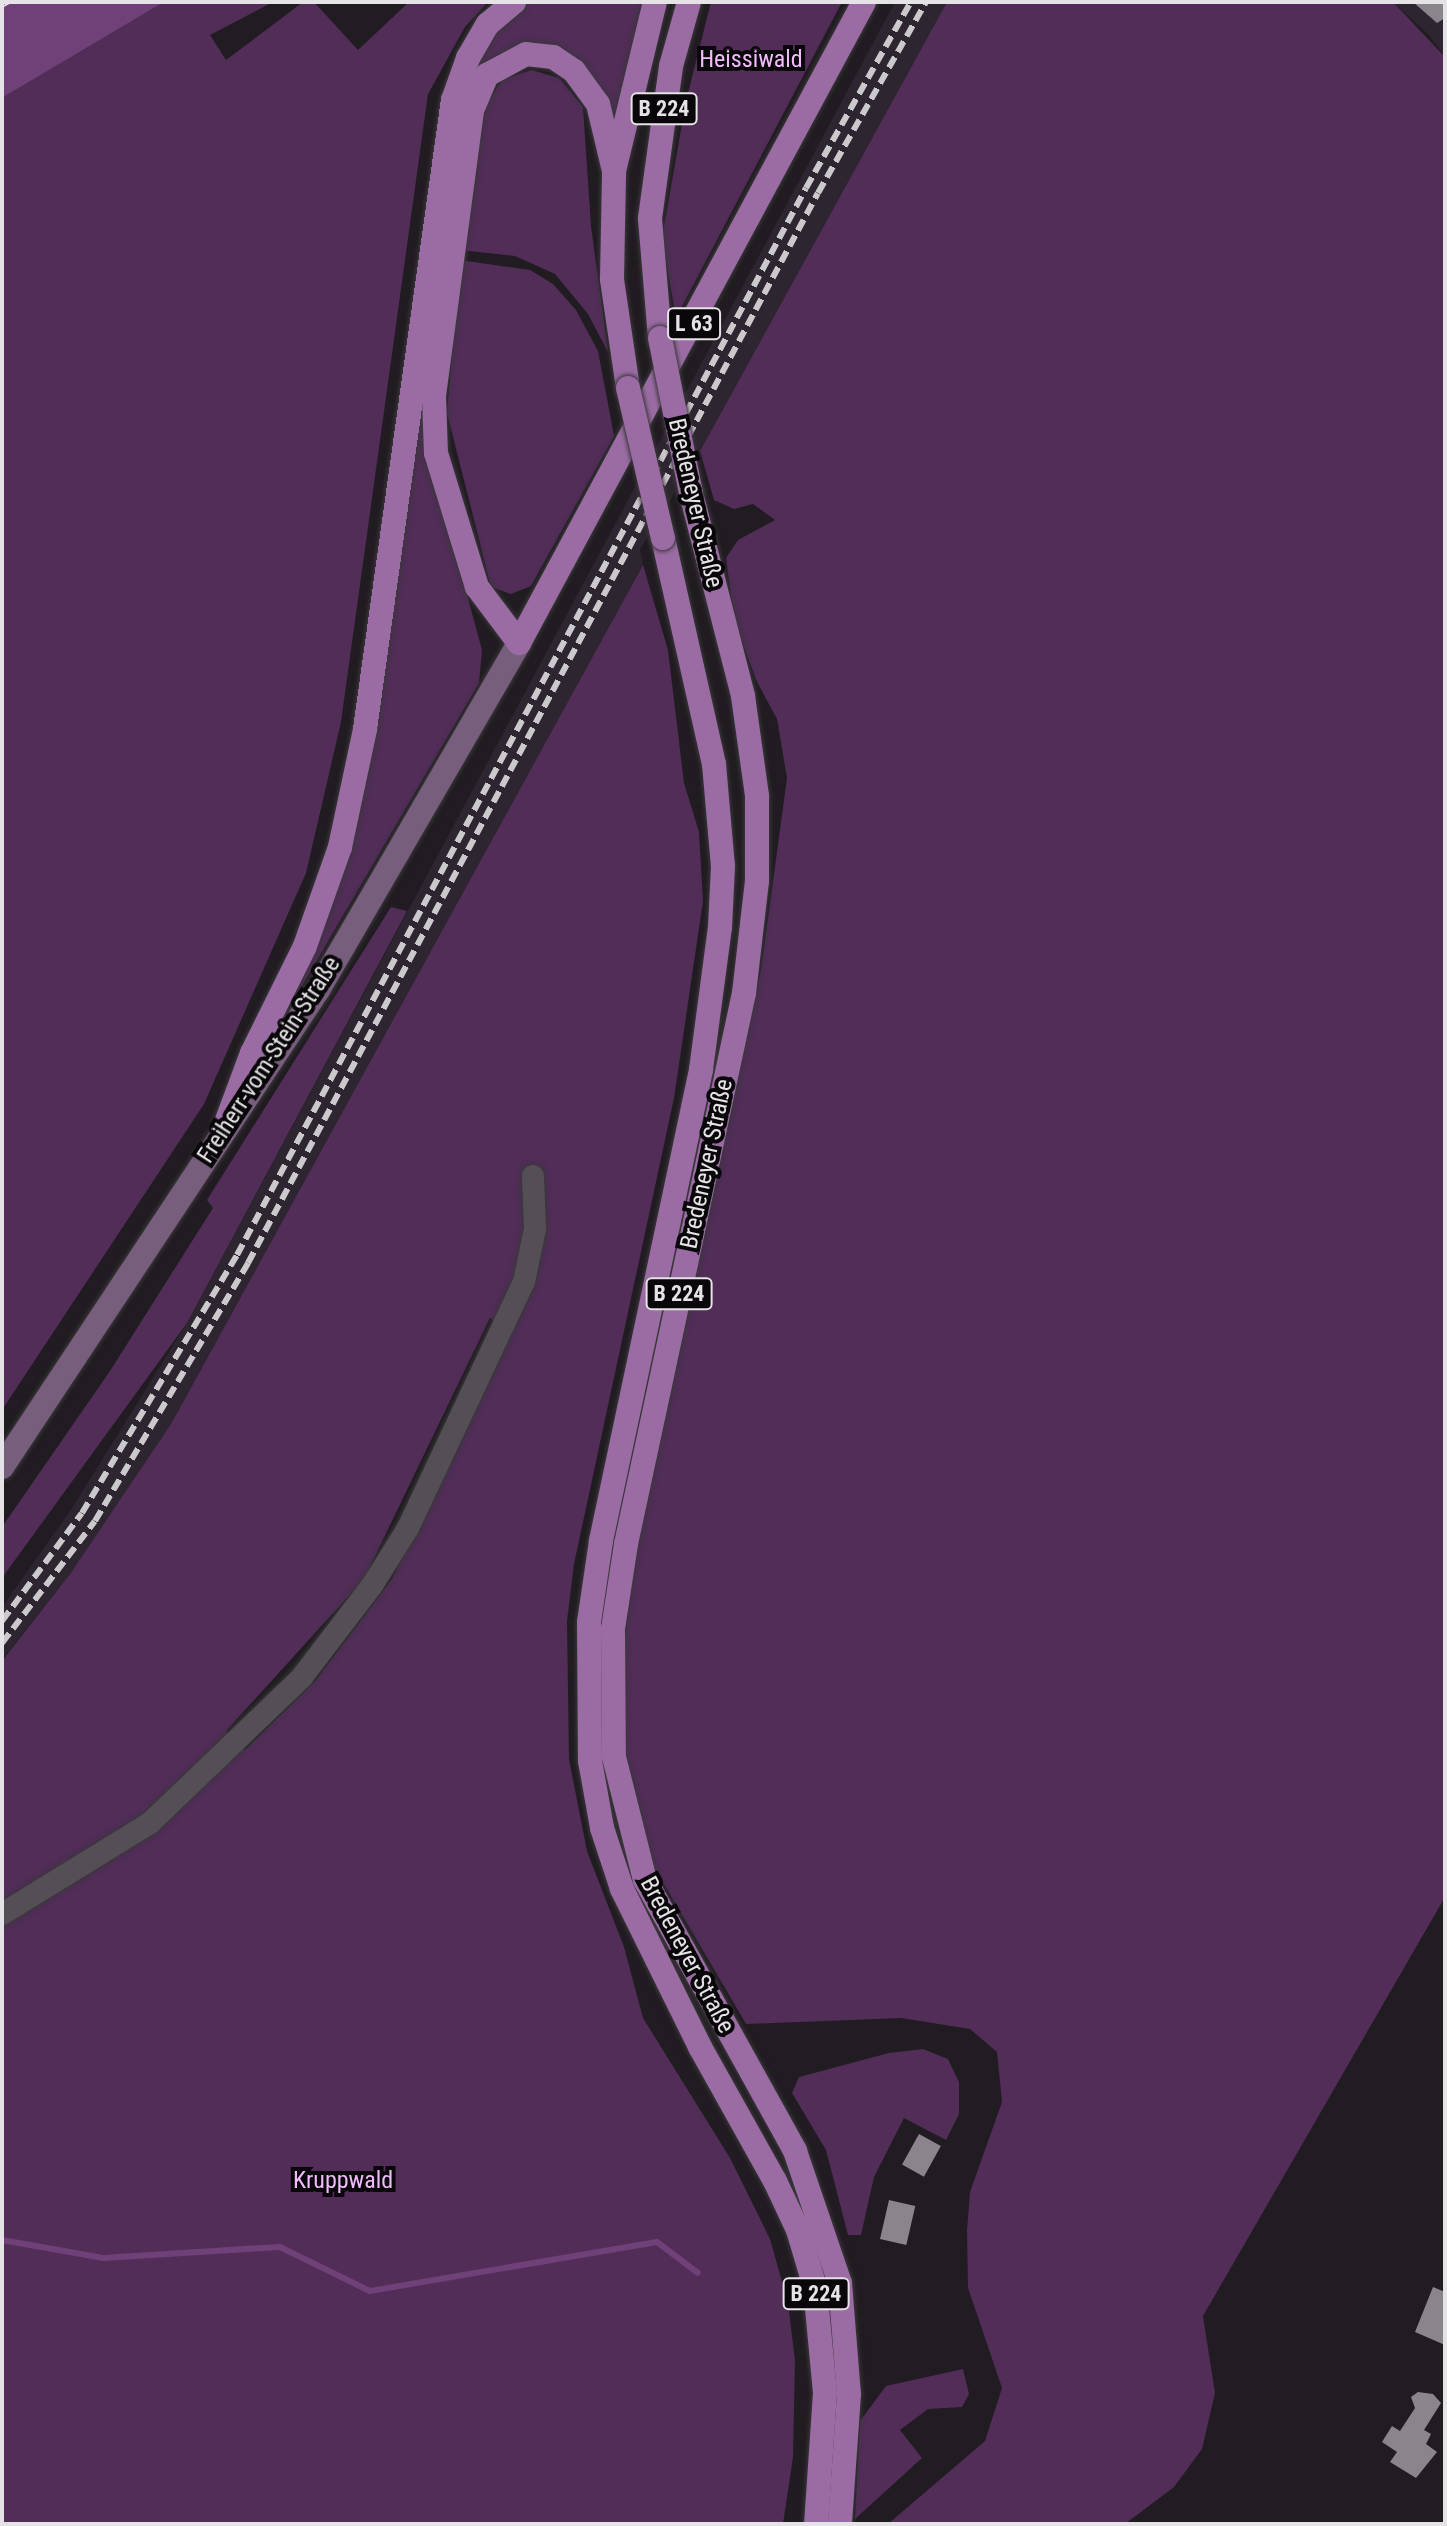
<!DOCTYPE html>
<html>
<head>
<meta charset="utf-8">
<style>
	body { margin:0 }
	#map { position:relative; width:1447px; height:2526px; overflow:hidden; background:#201c21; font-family:"Roboto Condensed",sans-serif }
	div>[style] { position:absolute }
	.built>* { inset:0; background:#2d252f }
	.green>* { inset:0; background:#512d58 }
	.water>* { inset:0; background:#704079 }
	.stream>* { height:6px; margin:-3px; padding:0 3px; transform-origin:3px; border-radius:3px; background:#704079 }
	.ferry>* { height:2px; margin-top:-1px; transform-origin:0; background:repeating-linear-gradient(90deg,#f5d8f9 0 10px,transparent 0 18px) }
	.building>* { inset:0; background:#8a858b; transform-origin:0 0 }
	.roads { filter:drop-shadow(0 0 2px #3a373b) drop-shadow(0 0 2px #3a373b) }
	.street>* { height:22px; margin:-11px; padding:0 11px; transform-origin:11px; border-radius:11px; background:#544f55 }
	.secondary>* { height:24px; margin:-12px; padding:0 12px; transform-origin:12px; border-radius:12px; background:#775e7c }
	.primary>* { height:24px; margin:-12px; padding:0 12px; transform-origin:12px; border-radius:12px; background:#9b6ca4 }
	.rail>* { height:6px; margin-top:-3px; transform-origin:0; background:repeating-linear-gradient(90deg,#ccc9cc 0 12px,transparent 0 18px) }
	.bridges { filter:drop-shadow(0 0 2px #3a373b) drop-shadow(0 0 2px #3a373b) }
	.primary-bridge>* { height:24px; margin:-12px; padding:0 12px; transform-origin:12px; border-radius:12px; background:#9b6ca4 }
	span { translate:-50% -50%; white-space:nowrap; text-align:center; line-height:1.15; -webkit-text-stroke:8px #090709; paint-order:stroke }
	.shield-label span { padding:2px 6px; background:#090709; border:2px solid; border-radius:6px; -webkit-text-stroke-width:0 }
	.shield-label { font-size:22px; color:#e6e3e6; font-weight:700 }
	.park-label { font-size:24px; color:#f3bbfd }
	.street-label { font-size:24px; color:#e6e3e6 }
	.frame { position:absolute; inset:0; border:4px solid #e6e3e6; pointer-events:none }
</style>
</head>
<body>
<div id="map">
	<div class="built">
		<i style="clip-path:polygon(895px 2px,947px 2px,700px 451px,640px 549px,643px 565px,171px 1424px,70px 1574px,2px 1660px,2px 1607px,72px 1508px,187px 1323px)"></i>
		<i style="clip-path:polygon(1393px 2px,1445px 2px,1445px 57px,1428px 34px)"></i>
	</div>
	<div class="green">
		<i style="clip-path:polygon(164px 2px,273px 2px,210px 35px,226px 60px,303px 2px,314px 2px,358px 50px,409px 2px,488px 2px,465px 27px,428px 94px,341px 722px,306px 873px,204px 1104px,2px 1410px,2px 98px)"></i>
		<i style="clip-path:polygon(525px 2px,642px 2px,613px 131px,608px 116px,535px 46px,511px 48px,469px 75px,494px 31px)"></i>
		<i style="clip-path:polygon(711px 2px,842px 2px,676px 318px,662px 238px,686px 101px)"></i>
		<i style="clip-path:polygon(947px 2px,1393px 2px,1445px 57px,1445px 1897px,1203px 2316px,1215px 2393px,1202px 2449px,1174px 2487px,1125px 2524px,888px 2524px,985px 2441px,1002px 2388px,968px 2288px,967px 2231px,970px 2192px,1002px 2102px,997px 2052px,970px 2029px,901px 2018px,746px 2024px,655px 1869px,630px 1793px,618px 1693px,636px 1549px,761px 970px,787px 778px,777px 719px,756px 680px,734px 618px,726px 558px,738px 540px,775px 520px,753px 504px,734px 509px,714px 500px,700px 451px)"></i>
		<i style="clip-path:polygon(532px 70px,559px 78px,583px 107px,591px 226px,608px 352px,588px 314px,555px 274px,515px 256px,461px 250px,483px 109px,503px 79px)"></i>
		<i style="clip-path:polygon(460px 260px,530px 270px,553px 284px,576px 310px,598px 351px,614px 436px,531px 586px,511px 594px,491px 587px,447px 413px)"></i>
		<i style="clip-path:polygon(421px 404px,429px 454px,482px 650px,479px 683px,296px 996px,346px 860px)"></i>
		<i style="clip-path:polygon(evenodd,643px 565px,668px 650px,684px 783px,699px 832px,703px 901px,674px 1098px,574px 1564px,567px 1621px,569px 1759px,587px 1851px,624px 1947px,643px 2018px,730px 2158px,770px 2239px,788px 2303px,795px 2361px,793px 2457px,783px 2524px,2px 2524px,2px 1661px,70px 1574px,171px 1424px,643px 565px,490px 1318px,514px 1329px,392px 1579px,316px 1680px,245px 1750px,226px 1731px,364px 1579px,490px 1318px)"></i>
		<i style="clip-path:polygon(391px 907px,407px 911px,187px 1323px,2px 1578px,2px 1527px,110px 1371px,213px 1208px,207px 1200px)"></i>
		<i style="clip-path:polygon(923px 2049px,948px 2059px,959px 2082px,959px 2114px,946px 2140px,904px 2118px,874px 2177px,861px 2235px,848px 2235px,826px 2150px,792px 2093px,799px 2077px,889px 2053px)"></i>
		<i style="clip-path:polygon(963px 2369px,969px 2394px,962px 2407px,928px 2409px,900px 2430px,922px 2458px,855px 2519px,860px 2421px,886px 2386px)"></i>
	</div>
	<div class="water">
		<i style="clip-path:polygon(2px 2px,164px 2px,2px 98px)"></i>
	</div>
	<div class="stream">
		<i style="left:2px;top:2240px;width:103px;rotate:10.1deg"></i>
		<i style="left:103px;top:2258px;width:177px;rotate:-3.6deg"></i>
		<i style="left:280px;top:2247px;width:100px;rotate:26.1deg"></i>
		<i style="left:370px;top:2291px;width:291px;rotate:-9.7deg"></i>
		<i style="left:657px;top:2242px;width:51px;rotate:37.1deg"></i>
	</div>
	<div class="ferry">
		<i style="left:2px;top:7px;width:10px;rotate:-29deg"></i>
	</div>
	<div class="building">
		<i style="clip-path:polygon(1413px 2px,1445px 2px,1445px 18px,1437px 23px)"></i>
		<i style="left:919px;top:2134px;width:25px;height:35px;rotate:29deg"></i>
		<i style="left:889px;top:2200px;width:27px;height:40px;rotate:13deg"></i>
		<i style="clip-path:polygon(1433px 2287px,1445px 2292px,1445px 2345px,1415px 2332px)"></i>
		<i style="clip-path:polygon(1418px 2392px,1433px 2394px,1441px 2403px,1424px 2430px,1431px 2434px,1426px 2444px,1437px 2452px,1416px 2478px,1390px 2462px,1397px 2452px,1382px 2442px,1392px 2426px,1400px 2431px,1415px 2408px,1411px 2397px)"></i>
	</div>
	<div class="roads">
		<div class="street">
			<i style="left:2px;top:1914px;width:174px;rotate:-31.6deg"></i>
			<i style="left:150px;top:1823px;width:211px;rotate:-43.8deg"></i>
			<i style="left:302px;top:1677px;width:117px;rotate:-52.6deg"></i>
			<i style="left:373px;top:1584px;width:66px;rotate:-58deg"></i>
			<i style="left:408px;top:1528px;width:272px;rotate:-64.8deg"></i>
			<i style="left:524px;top:1282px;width:54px;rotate:-78.3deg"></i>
			<i style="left:535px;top:1229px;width:53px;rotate:-92.2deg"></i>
		</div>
		<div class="secondary">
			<i style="left:2px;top:1467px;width:572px;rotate:-56.48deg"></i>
			<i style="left:318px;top:990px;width:401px;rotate:-59.9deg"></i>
		</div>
		<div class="primary">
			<i style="left:614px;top:171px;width:69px;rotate:-103.4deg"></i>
			<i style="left:598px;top:104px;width:41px;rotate:-126deg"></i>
			<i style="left:574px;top:71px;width:25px;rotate:-146deg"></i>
			<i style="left:553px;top:57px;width:27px;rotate:-174deg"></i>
			<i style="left:526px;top:54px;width:44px;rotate:151.7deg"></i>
			<i style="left:487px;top:75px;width:39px;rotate:113deg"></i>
			<i style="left:472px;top:111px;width:289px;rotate:97.6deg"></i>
			<i style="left:434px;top:397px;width:56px;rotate:88deg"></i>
			<i style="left:436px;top:453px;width:140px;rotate:73deg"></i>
			<i style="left:477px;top:587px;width:70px;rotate:53.1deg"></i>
			<i style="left:519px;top:643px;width:728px;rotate:-61.71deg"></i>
			<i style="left:660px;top:338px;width:120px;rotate:-94.8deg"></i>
			<i style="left:650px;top:218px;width:153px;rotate:-82.1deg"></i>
			<i style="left:671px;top:66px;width:66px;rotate:-74.3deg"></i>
			<i style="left:628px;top:388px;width:110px;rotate:-98.4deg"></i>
			<i style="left:612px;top:279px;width:108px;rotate:-88.9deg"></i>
			<i style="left:614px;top:171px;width:174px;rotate:-76.4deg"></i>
			<i style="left:691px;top:493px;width:210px;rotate:75.6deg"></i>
			<i style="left:743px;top:696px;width:101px;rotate:82deg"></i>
			<i style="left:757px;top:796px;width:85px;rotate:90deg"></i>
			<i style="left:757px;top:881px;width:113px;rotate:96.6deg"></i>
			<i style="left:744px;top:993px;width:563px;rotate:102.09deg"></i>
			<i style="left:626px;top:1544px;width:86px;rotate:98.7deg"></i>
			<i style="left:613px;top:1629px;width:128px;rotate:89.6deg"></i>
			<i style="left:614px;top:1757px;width:127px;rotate:75.9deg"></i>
			<i style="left:645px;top:1880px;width:310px;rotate:61deg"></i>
			<i style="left:795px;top:2151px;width:139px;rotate:71.2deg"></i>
			<i style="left:840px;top:2283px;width:111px;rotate:85.4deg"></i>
			<i style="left:849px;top:2394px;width:130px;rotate:94deg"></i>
			<i style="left:663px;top:538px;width:232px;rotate:77.3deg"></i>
			<i style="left:714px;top:764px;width:102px;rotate:85deg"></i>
			<i style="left:723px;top:866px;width:61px;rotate:92.8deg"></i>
			<i style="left:720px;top:927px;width:144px;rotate:97.6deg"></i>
			<i style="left:701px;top:1070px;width:481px;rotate:102deg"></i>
			<i style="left:601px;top:1541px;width:82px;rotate:98.4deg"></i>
			<i style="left:589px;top:1622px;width:139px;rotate:89.6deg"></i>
			<i style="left:590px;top:1761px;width:68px;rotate:79.8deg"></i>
			<i style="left:602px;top:1828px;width:64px;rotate:71.8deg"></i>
			<i style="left:622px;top:1889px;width:176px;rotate:63.7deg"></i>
			<i style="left:700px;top:2047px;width:154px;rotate:60.8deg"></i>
			<i style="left:775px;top:2181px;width:54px;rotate:64.9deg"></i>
			<i style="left:798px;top:2230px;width:59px;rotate:73.4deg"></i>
			<i style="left:815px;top:2287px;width:106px;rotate:84.6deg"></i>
			<i style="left:825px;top:2393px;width:131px;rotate:93.9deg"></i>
			<i style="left:223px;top:1131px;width:83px;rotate:-69.6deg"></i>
			<i style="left:252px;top:1053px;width:119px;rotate:-63.6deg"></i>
			<i style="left:305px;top:946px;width:105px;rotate:-70.5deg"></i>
			<i style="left:340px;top:847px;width:121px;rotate:-78deg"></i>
			<i style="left:365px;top:729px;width:635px;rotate:-82.04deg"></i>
			<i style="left:453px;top:100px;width:45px;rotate:-70.3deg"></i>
			<i style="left:468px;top:58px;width:39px;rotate:-60deg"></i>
			<i style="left:488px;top:24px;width:34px;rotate:-40deg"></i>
		</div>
	</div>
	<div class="rail">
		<i style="left:2px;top:1621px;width:134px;rotate:-53.5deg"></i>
		<i style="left:82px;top:1513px;width:301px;rotate:-59deg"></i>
		<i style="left:237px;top:1255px;width:1209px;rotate:-61.93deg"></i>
		<i style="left:806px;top:188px;width:214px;rotate:-60.6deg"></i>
		<i style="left:2px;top:1643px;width:153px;rotate:-52.7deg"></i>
		<i style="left:95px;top:1521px;width:300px;rotate:-59.3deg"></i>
		<i style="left:248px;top:1263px;width:1212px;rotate:-61.96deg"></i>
		<i style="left:818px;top:193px;width:219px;rotate:-60.5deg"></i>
	</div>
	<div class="bridges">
		<div class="primary-bridge">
			<i style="left:660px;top:338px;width:158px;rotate:78.7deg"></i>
			<i style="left:628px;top:388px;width:154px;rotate:76.9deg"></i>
		</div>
	</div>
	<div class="shield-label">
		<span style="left:664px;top:109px">B 224</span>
		<span style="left:694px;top:324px">L 63</span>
		<span style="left:679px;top:1294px">B 224</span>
		<span style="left:816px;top:2294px">B 224</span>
	</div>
	<div class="park-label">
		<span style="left:751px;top:60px">Heissiwald</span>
		<span style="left:343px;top:2181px">Kruppwald</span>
	</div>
	<div class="street-label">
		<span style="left:695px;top:503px;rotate:77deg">Bredeneyer Straße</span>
		<span style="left:269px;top:1060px;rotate:-57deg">Freiherr-vom-Stein-Straße</span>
		<span style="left:707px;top:1164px;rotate:-78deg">Bredeneyer Straße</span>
		<span style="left:687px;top:1955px;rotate:62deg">Bredeneyer Straße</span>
	</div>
	<div class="frame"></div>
</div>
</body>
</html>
